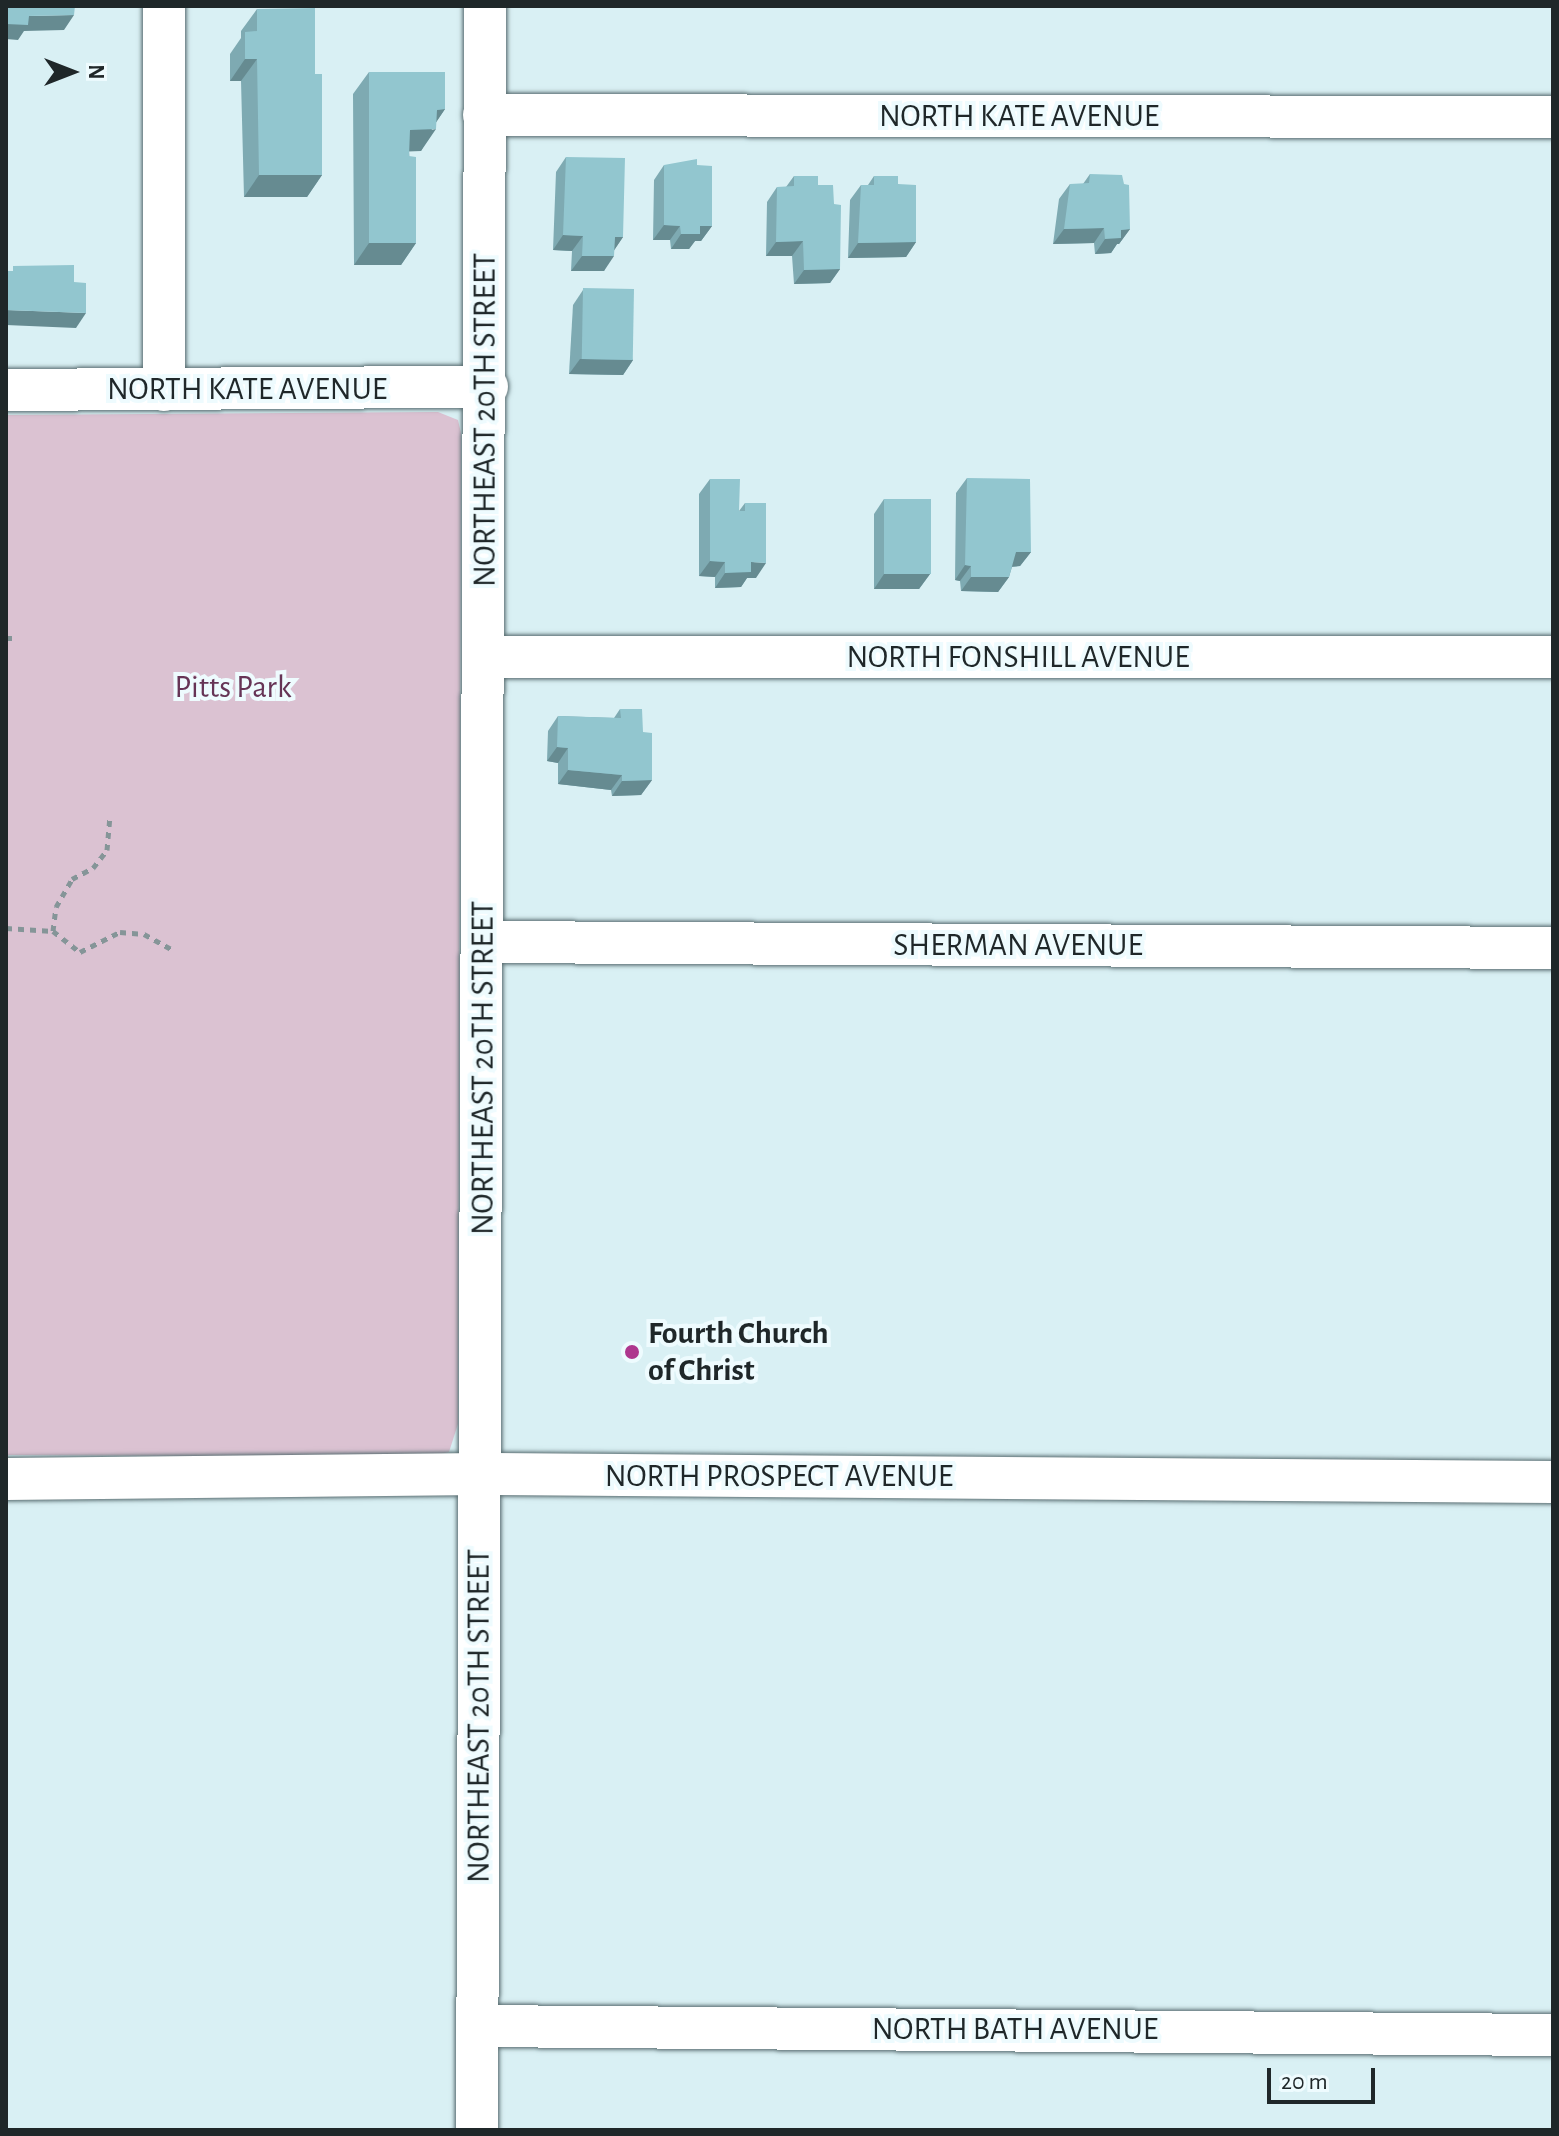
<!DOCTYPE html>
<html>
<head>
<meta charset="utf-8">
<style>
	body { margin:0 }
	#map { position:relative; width:1559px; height:2136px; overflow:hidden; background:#d9f0f4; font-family:"Alegreya Sans",sans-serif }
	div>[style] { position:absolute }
	.green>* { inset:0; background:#dbc2d2 }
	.path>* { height:5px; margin-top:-2.5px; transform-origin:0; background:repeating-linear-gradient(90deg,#859598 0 6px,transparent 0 12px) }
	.roads { filter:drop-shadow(0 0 2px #596d71) drop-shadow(0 0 2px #596d71) }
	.street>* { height:42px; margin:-21px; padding:0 21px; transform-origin:21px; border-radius:21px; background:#fff }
	.wall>* { inset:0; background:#7eaab2 }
	.shaded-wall>* { inset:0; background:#668b91 }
	.building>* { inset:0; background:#92c6cf; transform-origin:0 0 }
	.dots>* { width:22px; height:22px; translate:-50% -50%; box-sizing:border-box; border:4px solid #eefbfe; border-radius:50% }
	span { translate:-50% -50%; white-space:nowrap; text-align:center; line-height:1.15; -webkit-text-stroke:8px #eefbfe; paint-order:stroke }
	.street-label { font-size:32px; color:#1f2729 }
	.park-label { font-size:32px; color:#663456 }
	.poi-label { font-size:32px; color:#1f2729; font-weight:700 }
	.left { translate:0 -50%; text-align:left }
	.frame { position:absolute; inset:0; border:8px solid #1f2729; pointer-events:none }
	.north { position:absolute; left:32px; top:32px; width:80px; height:80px; -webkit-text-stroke:6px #eefbfe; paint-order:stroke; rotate:90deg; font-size:22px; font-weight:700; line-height:32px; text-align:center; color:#1f2729 }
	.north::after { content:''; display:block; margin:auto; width:28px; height:36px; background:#1f2729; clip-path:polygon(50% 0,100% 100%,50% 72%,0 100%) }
	.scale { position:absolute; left:1267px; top:2068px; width:108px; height:36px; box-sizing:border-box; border:4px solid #1f2729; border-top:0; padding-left:10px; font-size:24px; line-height:28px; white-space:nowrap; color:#1f2729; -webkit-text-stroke:6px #eefbfe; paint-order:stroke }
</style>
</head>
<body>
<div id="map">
	<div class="green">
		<i style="clip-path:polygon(438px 412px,458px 420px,461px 433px,458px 1424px,449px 1452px,429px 1457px,6px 1455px,6px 415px)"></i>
	</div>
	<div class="path">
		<i style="left:6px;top:638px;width:7px"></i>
		<i style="left:6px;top:928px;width:47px;rotate:3.7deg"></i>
		<i style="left:53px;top:931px;width:34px;rotate:38deg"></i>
		<i style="left:80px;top:952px;width:45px;rotate:-26.6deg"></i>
		<i style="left:120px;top:932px;width:24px;rotate:5deg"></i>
		<i style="left:144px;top:934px;width:31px;rotate:29deg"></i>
		<i style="left:53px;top:931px;width:24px;rotate:-83deg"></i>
		<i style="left:56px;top:907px;width:32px;rotate:-60deg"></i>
		<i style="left:72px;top:879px;width:24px;rotate:-28deg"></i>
		<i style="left:93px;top:868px;width:23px;rotate:-52deg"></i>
		<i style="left:107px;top:850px;width:35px;rotate:-85deg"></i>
	</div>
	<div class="roads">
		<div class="street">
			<i style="left:484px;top:115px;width:1069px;rotate:0.11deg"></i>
			<i style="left:6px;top:390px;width:481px;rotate:-0.4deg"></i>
			<i style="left:164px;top:390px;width:384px;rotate:-90deg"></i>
			<i style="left:483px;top:657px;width:1070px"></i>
			<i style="left:484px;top:942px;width:1069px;rotate:0.32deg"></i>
			<i style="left:6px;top:1479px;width:475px;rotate:-0.6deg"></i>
			<i style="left:481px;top:1474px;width:1072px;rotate:0.43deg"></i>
			<i style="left:477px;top:2026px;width:1076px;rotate:0.48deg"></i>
			<i style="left:477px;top:2130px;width:2124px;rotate:-89.78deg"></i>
		</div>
	</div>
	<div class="wall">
		<i style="clip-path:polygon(257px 9px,315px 74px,322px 175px,307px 197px,244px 197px,241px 81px,230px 81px,230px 54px,241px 38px,241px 31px)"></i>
		<i style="clip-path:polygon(369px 72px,445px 109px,436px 122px,421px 151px,409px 151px,416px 243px,401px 265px,354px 265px,353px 94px)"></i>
		<i style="clip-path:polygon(566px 157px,623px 237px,614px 250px,604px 271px,571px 271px,572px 251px,553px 250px,556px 172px)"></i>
		<i style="clip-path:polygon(664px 165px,697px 165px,712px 226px,701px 241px,695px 241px,689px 249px,671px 249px,670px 240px,653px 240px,654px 180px)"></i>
		<i style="clip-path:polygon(1090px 174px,1130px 229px,1119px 244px,1117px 244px,1111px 253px,1095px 254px,1094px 243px,1053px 244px,1059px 199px,1070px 184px,1083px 184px)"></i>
		<i style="clip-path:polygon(794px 176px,818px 185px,834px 204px,840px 269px,830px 283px,794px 284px,792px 256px,766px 256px,767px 202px,777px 187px,786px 187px)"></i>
		<i style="clip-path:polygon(874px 176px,898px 184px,916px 242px,906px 257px,848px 258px,850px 200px,861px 185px,868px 185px)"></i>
		<i style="clip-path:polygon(583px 290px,633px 360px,623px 375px,569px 374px,573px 305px)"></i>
		<i style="clip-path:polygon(967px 478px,1031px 552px,1020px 566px,1012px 567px,1009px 577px,998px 592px,961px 591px,960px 581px,955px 580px,956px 493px)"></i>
		<i style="clip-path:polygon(710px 479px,739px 511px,745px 503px,756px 578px,747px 578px,741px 587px,715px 588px,715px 577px,699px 576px,699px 494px)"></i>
		<i style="clip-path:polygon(884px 499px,930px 574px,919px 589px,874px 589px,874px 514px)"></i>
		<i style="clip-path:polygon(620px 709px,643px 732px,652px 780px,641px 795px,612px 796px,611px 790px,558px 784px,558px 763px,547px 761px,548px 731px,558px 716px,614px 718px)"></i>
	</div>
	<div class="shaded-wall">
		<i style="clip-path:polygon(74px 15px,64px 30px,24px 31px,18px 40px,6px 39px,6px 24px,29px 16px)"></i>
		<i style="clip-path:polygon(245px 59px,257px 59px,241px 81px,230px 81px)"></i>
		<i style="clip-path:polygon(445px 109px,431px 130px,436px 129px,421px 151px,395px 152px,410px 130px,437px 110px)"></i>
		<i style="clip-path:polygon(259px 175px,322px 175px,307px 197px,244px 197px)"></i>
		<i style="clip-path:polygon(664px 225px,680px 226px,670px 240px,653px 240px)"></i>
		<i style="clip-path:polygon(700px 226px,712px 226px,701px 241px,695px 241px,689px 249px,671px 249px,681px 234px)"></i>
		<i style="clip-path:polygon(1104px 228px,1094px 243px,1053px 244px,1064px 229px)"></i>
		<i style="clip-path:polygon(1130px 229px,1119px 244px,1117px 244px,1111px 253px,1095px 254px,1105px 239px,1121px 230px)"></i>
		<i style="clip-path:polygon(563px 235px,583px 236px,572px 251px,553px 250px)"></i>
		<i style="clip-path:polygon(615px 237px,623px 237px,613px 252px)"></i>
		<i style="clip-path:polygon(803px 241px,792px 256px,766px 256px,776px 242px)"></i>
		<i style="clip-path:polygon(916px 242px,906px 257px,848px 258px,858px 243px)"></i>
		<i style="clip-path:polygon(369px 243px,416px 243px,401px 265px,354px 265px)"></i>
		<i style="clip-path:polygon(582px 256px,614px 256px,604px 271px,571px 271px)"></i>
		<i style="clip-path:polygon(840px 269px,830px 283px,794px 284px,804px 270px)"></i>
		<i style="clip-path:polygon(6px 310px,86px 313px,76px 328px,6px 325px)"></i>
		<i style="clip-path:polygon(580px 359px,633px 360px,623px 375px,569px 374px)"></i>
		<i style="clip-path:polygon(1016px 552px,1031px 552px,1020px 566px,1005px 567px)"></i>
		<i style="clip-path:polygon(710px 561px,725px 562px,715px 577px,699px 576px)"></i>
		<i style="clip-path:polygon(751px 562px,766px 563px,756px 578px,747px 578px,741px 587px,715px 588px,725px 573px)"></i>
		<i style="clip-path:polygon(965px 565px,971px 566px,960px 581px,955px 580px)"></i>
		<i style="clip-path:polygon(884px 574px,930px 574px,919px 589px,874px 589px)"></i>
		<i style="clip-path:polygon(971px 577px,1009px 577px,998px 592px,961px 591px)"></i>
		<i style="clip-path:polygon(557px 747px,568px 748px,558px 763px,547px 761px)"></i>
		<i style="clip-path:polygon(568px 770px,622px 775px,611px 790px,558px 784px)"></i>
		<i style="clip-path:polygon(652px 780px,641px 795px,612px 796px,622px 781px)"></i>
	</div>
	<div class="building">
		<i style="clip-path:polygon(6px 6px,75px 6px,74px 15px,29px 16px,28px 25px,6px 24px)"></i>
		<i style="clip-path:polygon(315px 8px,315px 74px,322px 74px,322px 175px,259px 175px,257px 59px,245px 59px,245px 32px,257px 31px,257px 9px)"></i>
		<i style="clip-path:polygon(369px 72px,445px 72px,445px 109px,437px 110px,436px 129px,410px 130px,409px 156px,416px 157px,416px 243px,369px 243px)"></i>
		<i style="clip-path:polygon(566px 157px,625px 158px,623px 237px,615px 237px,614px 256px,582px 256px,583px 236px,563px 235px)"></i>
		<i style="clip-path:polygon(697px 159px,697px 165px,712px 166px,712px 226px,700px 226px,700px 234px,681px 234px,680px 226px,664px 225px,664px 165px)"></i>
		<i style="clip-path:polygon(1090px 174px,1122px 175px,1124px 184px,1129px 185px,1130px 229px,1121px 230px,1121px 238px,1105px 239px,1104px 228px,1064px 229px,1070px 184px,1089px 183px)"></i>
		<i style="clip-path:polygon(794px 176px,818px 176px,818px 185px,833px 185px,834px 204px,841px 205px,840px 269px,804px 270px,803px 241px,776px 242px,777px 187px,794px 186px)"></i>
		<i style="clip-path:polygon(874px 176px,898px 176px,898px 184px,916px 185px,916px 242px,858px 243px,861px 185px,874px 185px)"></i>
		<i style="clip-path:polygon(74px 265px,74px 282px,86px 283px,86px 313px,6px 310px,6px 271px,13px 271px,13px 266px)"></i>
		<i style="left:634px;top:289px;width:71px;height:51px;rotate:91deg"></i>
		<i style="clip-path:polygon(967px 478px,1030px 479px,1031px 552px,1016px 552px,1009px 577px,971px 577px,971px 566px,965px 565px)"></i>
		<i style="clip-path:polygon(710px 479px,740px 479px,739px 511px,745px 511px,745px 503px,766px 503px,766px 563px,751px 562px,751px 572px,725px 573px,725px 562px,710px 561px)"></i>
		<i style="left:884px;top:499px;width:47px;height:75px"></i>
		<i style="clip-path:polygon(620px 709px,642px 709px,643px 732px,652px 733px,652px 780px,622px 781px,622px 775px,568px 770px,568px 748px,557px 747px,558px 716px,621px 718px)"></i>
	</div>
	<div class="dots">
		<i style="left:632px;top:1352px;background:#ae378e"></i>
	</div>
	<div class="street-label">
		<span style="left:1019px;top:116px">NORTH KATE AVENUE</span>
		<span style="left:247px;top:389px">NORTH KATE AVENUE</span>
		<span style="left:485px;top:420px;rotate:-90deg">NORTHEAST 20TH STREET</span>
		<span style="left:1018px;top:657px">NORTH FONSHILL AVENUE</span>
		<span style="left:1018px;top:945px">SHERMAN AVENUE</span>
		<span style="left:483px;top:1068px;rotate:-90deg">NORTHEAST 20TH STREET</span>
		<span style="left:779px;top:1476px">NORTH PROSPECT AVENUE</span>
		<span style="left:479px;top:1716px;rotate:-90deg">NORTHEAST 20TH STREET</span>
		<span style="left:1015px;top:2029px">NORTH BATH AVENUE</span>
	</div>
	<div class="park-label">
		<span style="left:233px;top:687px">Pitts Park</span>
	</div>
	<div class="poi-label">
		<span class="left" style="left:648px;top:1352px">Fourth Church<br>of Christ</span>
	</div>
	<div class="frame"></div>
	<div class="north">N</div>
	<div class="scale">20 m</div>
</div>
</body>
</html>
